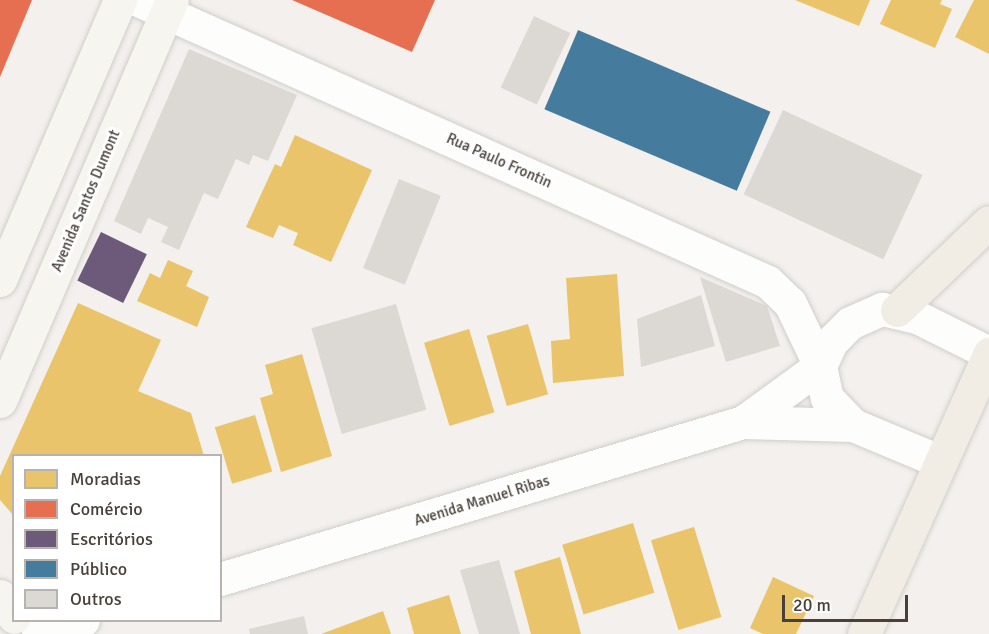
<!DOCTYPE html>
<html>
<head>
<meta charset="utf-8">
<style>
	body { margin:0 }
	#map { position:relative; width:989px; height:634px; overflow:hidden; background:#f3f0ed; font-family:Signika,sans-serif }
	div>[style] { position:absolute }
	.homes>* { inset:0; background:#e9c46a; transform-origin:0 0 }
	.shops>* { inset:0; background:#e76f51 }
	.offices>* { inset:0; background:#6d597a; transform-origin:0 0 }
	.public>* { inset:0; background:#457b9d; transform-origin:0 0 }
	.building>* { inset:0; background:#dcd9d5; transform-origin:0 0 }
	.roads { filter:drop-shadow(0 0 2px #d1ceca) drop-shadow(0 0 2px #d1ceca) }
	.street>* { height:33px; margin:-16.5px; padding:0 16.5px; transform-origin:16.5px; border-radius:16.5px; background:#fdfdfc }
	.secondary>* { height:33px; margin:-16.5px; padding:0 16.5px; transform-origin:16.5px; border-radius:16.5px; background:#f7f5f0 }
	.primary>* { height:33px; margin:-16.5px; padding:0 16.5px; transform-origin:16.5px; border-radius:16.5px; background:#f1ede5 }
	span { translate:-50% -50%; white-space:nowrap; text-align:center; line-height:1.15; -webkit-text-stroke:6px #fff; paint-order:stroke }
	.street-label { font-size:15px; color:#494139 }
	.legend { position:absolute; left:12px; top:454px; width:210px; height:168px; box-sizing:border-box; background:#fff; border:2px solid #b6b3b0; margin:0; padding:8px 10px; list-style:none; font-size:18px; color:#494139 }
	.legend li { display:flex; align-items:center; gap:12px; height:30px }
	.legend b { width:30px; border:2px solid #b6b3b0 }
	.scale { position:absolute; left:782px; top:595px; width:126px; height:27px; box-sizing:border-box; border:3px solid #494139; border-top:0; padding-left:8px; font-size:18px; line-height:21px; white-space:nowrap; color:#494139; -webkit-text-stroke:4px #fff; paint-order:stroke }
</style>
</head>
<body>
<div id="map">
	<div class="homes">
		<i style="clip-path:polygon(795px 0,870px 0,859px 26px)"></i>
		<i style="clip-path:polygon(891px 0,942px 0,940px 4px,952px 9px,935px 48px,880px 24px)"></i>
		<i style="clip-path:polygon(974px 0,989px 0,989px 54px,955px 37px)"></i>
		<i style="clip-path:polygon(295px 135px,372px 170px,331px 262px,293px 245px,298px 233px,279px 225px,273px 238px,246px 227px,275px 164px,281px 167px)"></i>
		<i style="clip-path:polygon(168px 260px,193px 271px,186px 286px,209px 297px,197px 327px,137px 301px,150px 273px,160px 278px)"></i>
		<i style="clip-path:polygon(617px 274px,624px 376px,553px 383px,551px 341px,570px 339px,566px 278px)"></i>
		<i style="clip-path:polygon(78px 303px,161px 340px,138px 391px,191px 413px,204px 456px,14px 456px,14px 516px,0 500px,0 476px)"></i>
		<i style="left:528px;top:324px;width:73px;height:43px;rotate:74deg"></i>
		<i style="left:469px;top:329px;width:87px;height:47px;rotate:73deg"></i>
		<i style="clip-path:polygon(302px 354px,332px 456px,281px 472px,260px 398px,273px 394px,265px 365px)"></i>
		<i style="left:255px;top:415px;width:59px;height:42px;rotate:73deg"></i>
		<i style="left:633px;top:523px;width:73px;height:74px;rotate:73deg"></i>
		<i style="left:694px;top:527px;width:94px;height:45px;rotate:73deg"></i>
		<i style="clip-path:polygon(560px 557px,581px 634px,531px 634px,514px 571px)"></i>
		<i style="clip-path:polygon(773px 577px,814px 596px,796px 634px,763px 634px,750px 628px)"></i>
		<i style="clip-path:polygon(449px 595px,461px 634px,414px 634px,407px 608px)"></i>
		<i style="clip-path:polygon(383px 611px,391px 634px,321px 634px)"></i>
	</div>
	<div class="shops">
		<i style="clip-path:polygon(0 0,32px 0,0 77px)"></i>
		<i style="clip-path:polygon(292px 0,435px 0,412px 52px)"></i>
	</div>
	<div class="offices">
		<i style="left:101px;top:232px;width:51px;height:54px;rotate:26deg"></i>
	</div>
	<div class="public">
		<i style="left:578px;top:30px;width:209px;height:86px;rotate:23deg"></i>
	</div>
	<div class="building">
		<i style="left:534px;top:16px;width:40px;height:79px;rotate:25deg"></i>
		<i style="clip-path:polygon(189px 49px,297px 95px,268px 161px,253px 155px,249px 165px,236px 159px,218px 199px,204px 193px,179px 250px,161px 242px,168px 227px,148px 218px,141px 234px,114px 221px)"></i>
		<i style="left:783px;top:110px;width:154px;height:93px;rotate:25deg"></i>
		<i style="left:399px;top:179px;width:45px;height:96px;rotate:22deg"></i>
		<i style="clip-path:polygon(700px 277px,767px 306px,780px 346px,726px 362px)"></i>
		<i style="clip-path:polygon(701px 295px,715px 346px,641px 367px,637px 319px)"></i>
		<i style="left:396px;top:304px;width:110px;height:88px;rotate:74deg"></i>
		<i style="clip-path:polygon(499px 560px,520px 634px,479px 634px,460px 570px)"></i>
		<i style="clip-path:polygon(304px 616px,308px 634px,250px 634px,249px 629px)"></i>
	</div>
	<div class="roads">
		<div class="street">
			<i style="left:138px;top:0;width:690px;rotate:24.11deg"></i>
			<i style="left:768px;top:282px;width:30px;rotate:44deg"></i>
			<i style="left:790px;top:303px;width:70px;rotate:64.5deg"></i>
			<i style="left:820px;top:366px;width:33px;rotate:78deg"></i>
			<i style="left:827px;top:398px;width:37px;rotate:46deg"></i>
			<i style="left:743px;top:422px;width:95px;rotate:-36deg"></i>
			<i style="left:820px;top:366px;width:26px;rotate:-65deg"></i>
			<i style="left:831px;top:342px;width:27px;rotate:-45deg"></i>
			<i style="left:850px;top:323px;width:35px;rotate:-24deg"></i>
			<i style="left:882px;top:309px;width:36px;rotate:13deg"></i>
			<i style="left:917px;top:317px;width:80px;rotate:26.6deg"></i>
			<i style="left:220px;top:579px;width:546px;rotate:-16.71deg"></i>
			<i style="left:743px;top:422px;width:110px;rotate:1.6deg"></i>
			<i style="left:853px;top:425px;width:93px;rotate:22.7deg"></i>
			<i style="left:38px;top:634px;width:47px;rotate:-17.3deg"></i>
		</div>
		<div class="secondary">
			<i style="left:0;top:280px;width:305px;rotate:-66.8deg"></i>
			<i style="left:0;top:401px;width:436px;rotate:-66.8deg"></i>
			<i style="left:0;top:596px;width:25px;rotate:56deg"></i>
		</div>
		<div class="primary">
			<i style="left:897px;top:310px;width:127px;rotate:-43.7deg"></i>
			<i style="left:864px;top:634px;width:307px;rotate:-65.9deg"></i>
		</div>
	</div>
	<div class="street-label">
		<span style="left:499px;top:161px;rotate:24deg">Rua Paulo Frontin</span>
		<span style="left:86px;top:201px;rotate:-67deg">Avenida Santos Dumont</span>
		<span style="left:482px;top:501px;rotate:-17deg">Avenida Manuel Ribas</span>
	</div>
	<ul class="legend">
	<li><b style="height:16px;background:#e9c46a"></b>Moradias</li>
	<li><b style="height:16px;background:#e76f51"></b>Comércio</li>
	<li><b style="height:16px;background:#6d597a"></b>Escritórios</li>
	<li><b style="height:16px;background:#457b9d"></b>Público</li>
	<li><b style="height:16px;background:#dcd9d5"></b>Outros</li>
	</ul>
	<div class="scale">20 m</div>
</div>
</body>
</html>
